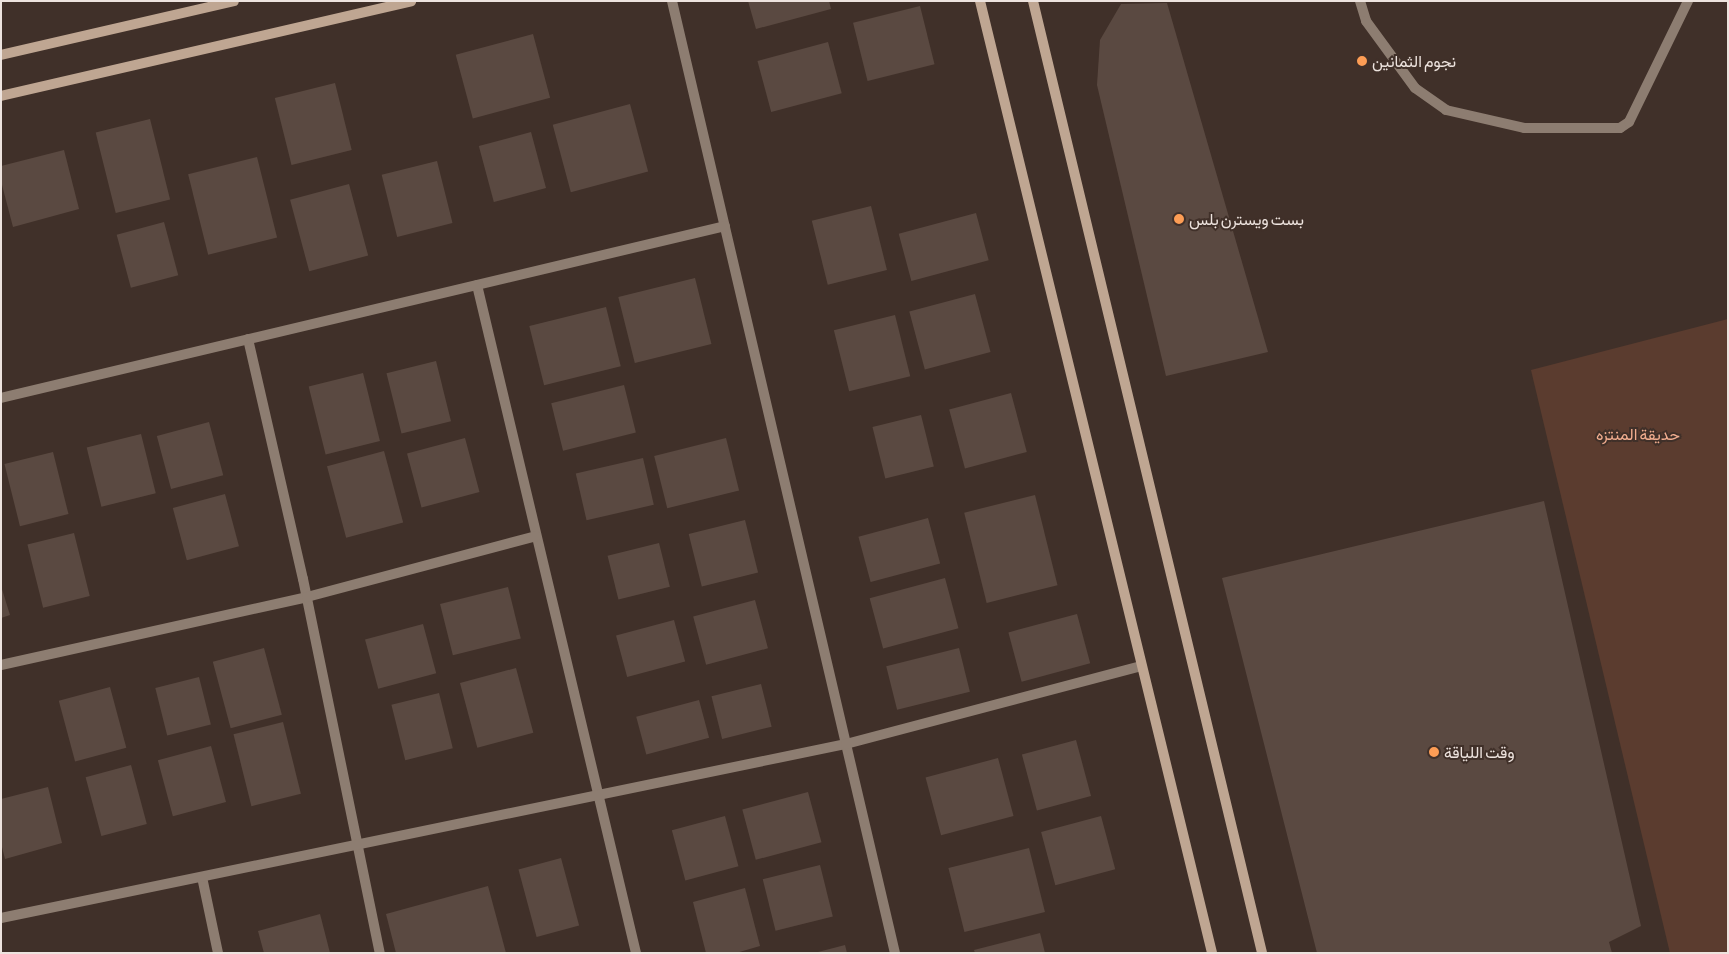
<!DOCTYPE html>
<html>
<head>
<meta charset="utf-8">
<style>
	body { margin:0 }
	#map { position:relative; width:1729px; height:954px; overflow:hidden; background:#403029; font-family:"Asap Condensed",Vazirmatn,sans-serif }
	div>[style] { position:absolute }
	.green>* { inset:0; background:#5b3c2f }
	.building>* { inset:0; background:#5a4941; transform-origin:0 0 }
	.lane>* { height:10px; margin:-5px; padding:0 5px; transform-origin:5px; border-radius:5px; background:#8d7d71 }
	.street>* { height:10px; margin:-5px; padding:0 5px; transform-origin:5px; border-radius:5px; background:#8d7d71 }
	.secondary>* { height:10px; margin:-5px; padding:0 5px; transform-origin:5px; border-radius:5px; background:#bfa692 }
	.dots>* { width:14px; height:14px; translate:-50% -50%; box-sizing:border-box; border:2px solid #403029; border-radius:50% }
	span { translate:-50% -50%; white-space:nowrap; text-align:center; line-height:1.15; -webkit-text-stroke:4px #403029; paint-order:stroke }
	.poi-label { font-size:16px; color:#ede3de }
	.left { translate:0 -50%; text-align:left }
	.park-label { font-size:16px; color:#f1ad8f }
	.frame { position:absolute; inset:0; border:2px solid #ede3de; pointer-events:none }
</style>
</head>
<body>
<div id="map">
	<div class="green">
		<i style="clip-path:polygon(1728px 319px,1728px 953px,1670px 953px,1531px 370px)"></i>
	</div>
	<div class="building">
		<i style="clip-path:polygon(748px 1px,829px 1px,831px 9px,756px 29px)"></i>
		<i style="clip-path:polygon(1167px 3px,1268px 352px,1166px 376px,1097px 85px,1100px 40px,1121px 4px)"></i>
		<i style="left:920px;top:6px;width:60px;height:69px;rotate:76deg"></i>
		<i style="left:533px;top:34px;width:66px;height:80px;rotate:75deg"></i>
		<i style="left:828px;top:42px;width:53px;height:73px;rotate:75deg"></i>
		<i style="left:335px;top:83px;width:69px;height:62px;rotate:76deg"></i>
		<i style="left:630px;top:104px;width:70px;height:80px;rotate:75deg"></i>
		<i style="left:150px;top:119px;width:83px;height:56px;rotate:76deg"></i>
		<i style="left:531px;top:132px;width:58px;height:54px;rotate:75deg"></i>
		<i style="clip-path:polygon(64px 150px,79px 209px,13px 227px,1px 181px,1px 166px)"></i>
		<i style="left:257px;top:157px;width:83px;height:71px;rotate:76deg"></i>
		<i style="left:437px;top:161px;width:64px;height:57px;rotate:76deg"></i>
		<i style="left:349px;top:184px;width:74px;height:61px;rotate:75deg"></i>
		<i style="left:871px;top:206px;width:66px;height:61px;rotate:76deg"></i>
		<i style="left:976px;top:213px;width:49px;height:80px;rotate:75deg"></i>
		<i style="left:164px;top:222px;width:55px;height:49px;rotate:75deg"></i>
		<i style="left:695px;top:278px;width:68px;height:79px;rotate:76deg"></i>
		<i style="left:975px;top:294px;width:60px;height:68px;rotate:75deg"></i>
		<i style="left:606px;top:307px;width:61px;height:79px;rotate:76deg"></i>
		<i style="left:895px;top:315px;width:63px;height:63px;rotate:76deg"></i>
		<i style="left:436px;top:361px;width:62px;height:51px;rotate:76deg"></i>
		<i style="left:363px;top:373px;width:70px;height:56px;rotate:76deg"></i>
		<i style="left:624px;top:385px;width:49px;height:75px;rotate:76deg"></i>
		<i style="left:1011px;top:393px;width:61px;height:64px;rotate:75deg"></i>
		<i style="left:921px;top:415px;width:53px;height:50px;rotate:76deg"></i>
		<i style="left:209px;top:422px;width:55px;height:54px;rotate:75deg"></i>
		<i style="left:141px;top:434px;width:61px;height:56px;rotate:76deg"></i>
		<i style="left:465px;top:438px;width:56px;height:60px;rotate:75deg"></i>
		<i style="left:726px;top:438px;width:54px;height:74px;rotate:76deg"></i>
		<i style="left:384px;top:451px;width:74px;height:59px;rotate:75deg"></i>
		<i style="left:53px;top:452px;width:64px;height:50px;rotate:76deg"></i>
		<i style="left:643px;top:458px;width:48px;height:69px;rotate:77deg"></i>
		<i style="left:225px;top:494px;width:54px;height:54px;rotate:75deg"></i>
		<i style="left:1035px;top:495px;width:93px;height:73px;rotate:76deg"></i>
		<i style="clip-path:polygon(1544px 501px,1641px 926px,1609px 942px,1612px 953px,1317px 953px,1222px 578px)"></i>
		<i style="left:928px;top:518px;width:47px;height:72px;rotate:75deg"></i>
		<i style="left:745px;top:520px;width:54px;height:58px;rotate:76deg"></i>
		<i style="left:74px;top:533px;width:65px;height:48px;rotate:76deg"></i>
		<i style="left:659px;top:543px;width:45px;height:53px;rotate:76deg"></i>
		<i style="left:945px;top:578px;width:52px;height:78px;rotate:75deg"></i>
		<i style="clip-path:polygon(1px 586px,10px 615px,1px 618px)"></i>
		<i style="left:508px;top:587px;width:53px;height:70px;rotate:76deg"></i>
		<i style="left:755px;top:600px;width:50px;height:64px;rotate:75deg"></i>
		<i style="left:1077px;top:614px;width:51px;height:71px;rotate:75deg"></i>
		<i style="left:674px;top:620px;width:43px;height:60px;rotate:75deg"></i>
		<i style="left:423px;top:624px;width:51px;height:60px;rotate:75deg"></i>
		<i style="left:264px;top:648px;width:69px;height:53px;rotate:75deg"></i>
		<i style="left:959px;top:648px;width:45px;height:75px;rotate:76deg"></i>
		<i style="left:516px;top:668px;width:67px;height:58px;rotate:75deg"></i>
		<i style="left:199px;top:677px;width:49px;height:45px;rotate:76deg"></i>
		<i style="left:761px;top:684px;width:44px;height:51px;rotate:76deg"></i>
		<i style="left:110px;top:687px;width:63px;height:53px;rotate:75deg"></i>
		<i style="left:439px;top:693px;width:57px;height:49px;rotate:76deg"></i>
		<i style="left:699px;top:700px;width:39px;height:65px;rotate:75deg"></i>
		<i style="left:283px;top:722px;width:74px;height:51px;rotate:76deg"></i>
		<i style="left:1076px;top:740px;width:58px;height:56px;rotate:75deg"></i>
		<i style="left:211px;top:746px;width:58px;height:55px;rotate:75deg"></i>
		<i style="left:998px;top:758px;width:60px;height:75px;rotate:75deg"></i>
		<i style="left:131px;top:765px;width:61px;height:47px;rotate:75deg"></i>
		<i style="clip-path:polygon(48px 787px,62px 843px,5px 859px,1px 843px,1px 799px)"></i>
		<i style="left:808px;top:792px;width:52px;height:68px;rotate:75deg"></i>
		<i style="left:725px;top:816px;width:52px;height:55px;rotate:75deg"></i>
		<i style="left:1101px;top:816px;width:55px;height:62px;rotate:75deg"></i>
		<i style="left:1029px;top:848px;width:66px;height:83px;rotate:76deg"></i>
		<i style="left:561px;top:858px;width:70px;height:44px;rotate:75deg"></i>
		<i style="left:820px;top:865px;width:53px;height:59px;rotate:76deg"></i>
		<i style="clip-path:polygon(488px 886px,506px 953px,396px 953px,386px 914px)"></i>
		<i style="clip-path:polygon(745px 888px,760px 946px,736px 953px,706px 953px,693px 902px)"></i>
		<i style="clip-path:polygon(320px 914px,330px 953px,264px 953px,258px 931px)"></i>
		<i style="clip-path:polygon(1040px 933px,1045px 953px,975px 953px,974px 950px)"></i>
		<i style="clip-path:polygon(845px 945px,847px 953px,818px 953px,818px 952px)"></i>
	</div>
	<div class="lane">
		<i style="left:1360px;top:1px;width:21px;rotate:73deg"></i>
		<i style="left:1366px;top:21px;width:83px;rotate:53.8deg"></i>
		<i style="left:1415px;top:88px;width:38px;rotate:35deg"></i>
		<i style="left:1446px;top:110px;width:80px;rotate:13deg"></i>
		<i style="left:1524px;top:128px;width:96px"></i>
		<i style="left:1620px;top:128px;width:11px;rotate:-34deg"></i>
		<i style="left:1629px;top:122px;width:135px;rotate:-64deg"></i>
	</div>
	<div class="street">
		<i style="left:672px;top:1px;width:978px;rotate:76.82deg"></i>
		<i style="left:477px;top:285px;width:687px;rotate:76.61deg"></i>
		<i style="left:248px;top:339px;width:246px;rotate:77.1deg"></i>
		<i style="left:303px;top:579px;width:382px;rotate:78.4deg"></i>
		<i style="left:1px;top:398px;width:744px;rotate:-13.36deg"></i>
		<i style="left:1px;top:665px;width:313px;rotate:-12.5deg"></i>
		<i style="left:307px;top:597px;width:237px;rotate:-14.9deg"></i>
		<i style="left:202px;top:877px;width:78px;rotate:78.1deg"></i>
		<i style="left:1px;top:918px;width:863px;rotate:-11.64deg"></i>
		<i style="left:846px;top:744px;width:305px;rotate:-14.8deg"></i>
	</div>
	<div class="secondary">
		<i style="left:980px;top:1px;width:980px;rotate:76.3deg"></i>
		<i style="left:1033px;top:1px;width:979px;rotate:76.47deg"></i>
		<i style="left:1px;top:55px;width:239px;rotate:-13deg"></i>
		<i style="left:1px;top:96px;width:421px;rotate:-13deg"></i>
	</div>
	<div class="dots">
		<i style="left:1362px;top:61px;background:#fd9d55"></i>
		<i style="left:1179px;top:219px;background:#fd9d55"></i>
		<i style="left:1434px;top:752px;background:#fd9d55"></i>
	</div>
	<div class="poi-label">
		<span class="left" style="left:1372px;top:61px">نجوم الثمانين</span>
		<span class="left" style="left:1189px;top:219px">بست ويسترن بلس</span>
		<span class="left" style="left:1444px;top:752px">وقت اللياقة</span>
	</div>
	<div class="park-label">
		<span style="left:1638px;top:434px">حديقة المنتزه</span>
	</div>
	<div class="frame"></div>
</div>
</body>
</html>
